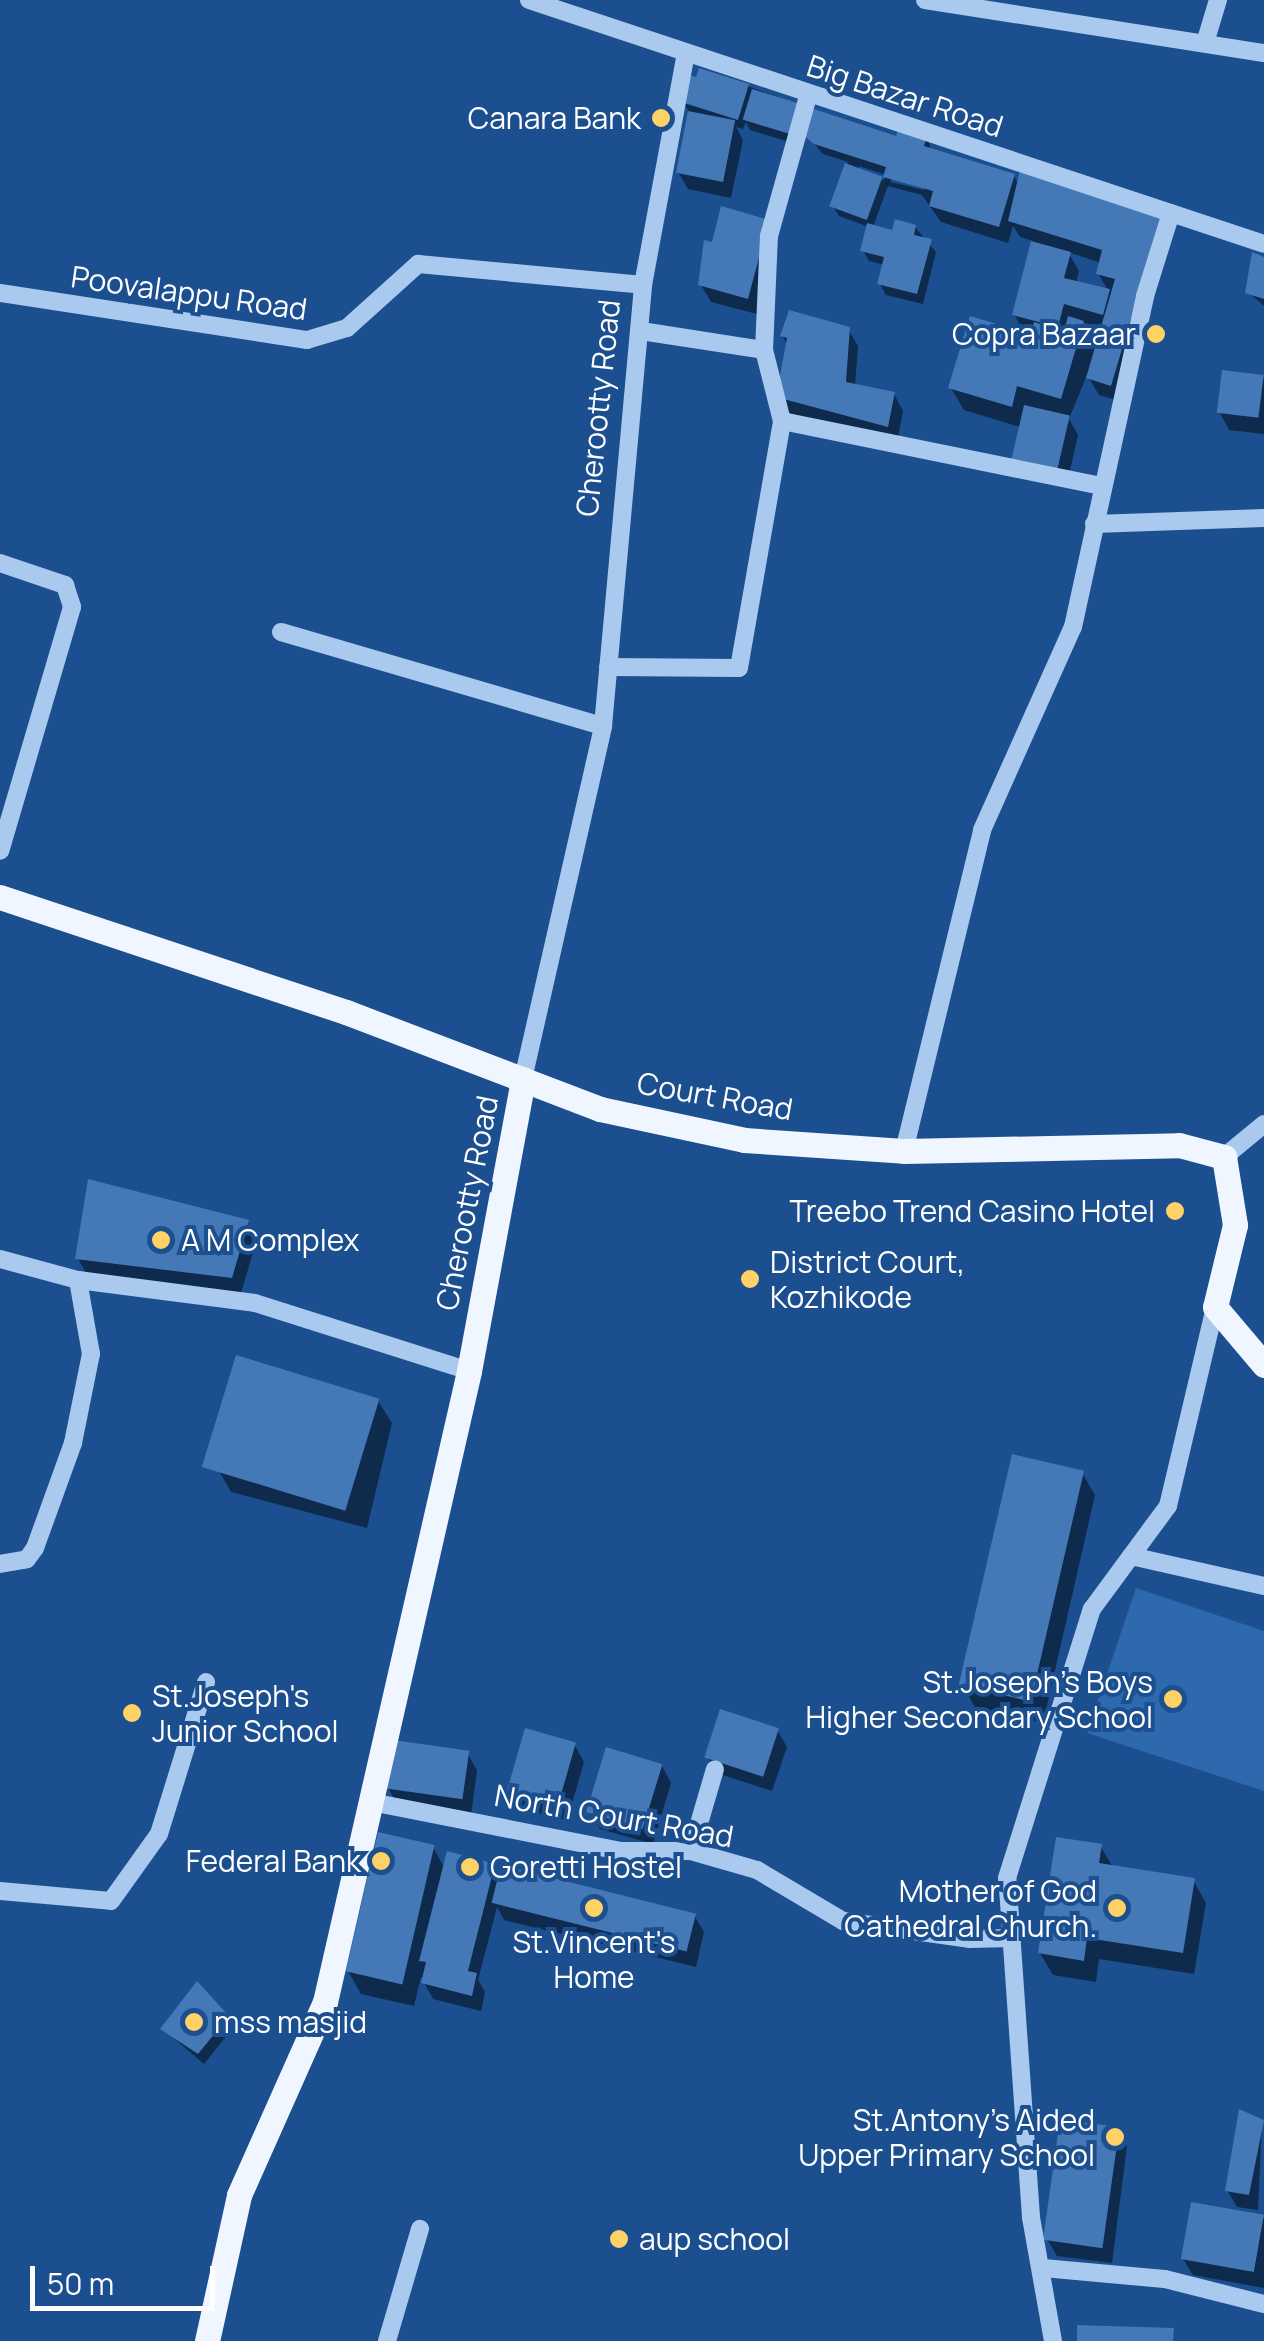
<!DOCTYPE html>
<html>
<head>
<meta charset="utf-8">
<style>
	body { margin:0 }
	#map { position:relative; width:1264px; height:2341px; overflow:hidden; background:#1b4f8f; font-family:Manrope,sans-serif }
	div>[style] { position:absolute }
	.green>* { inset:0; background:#2e69ad }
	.shadow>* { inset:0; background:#0007 }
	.building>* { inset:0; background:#4478b7; transform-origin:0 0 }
	.minor>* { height:18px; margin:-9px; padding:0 9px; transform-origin:9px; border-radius:9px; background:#a9c9ee }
	.major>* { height:25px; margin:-12.5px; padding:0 12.5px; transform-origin:12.5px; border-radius:12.5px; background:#f0f6ff }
	.dots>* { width:28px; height:28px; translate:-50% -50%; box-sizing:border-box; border:5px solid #1b4f8f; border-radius:50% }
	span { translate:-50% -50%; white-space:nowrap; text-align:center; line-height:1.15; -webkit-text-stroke:8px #1b4f8f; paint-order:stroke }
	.street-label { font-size:30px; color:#fff }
	.poi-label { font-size:30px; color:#fff }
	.right { translate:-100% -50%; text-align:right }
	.left { translate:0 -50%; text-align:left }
	.scale { position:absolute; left:30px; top:2266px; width:185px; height:45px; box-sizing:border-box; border:5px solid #fff; border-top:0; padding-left:12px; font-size:30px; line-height:35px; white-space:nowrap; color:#fff; -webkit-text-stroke:8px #1b4f8f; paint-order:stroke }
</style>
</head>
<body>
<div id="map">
	<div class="green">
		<i style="clip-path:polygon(1136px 1588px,1264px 1631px,1264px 1791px,1087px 1733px)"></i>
	</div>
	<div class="shadow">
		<i style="clip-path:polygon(evenodd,747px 86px,898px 139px,927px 135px,931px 151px,1014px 176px,1019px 185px,1159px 220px,1120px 401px,1099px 395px,1087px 375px,1069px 419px,1078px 435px,1066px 488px,1020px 427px,964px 410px,951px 388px,1026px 336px,1014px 314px,1033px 241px,1020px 237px,1013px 226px,1008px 243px,941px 222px,922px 195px,888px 186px,873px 227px,894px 233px,915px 227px,936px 252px,923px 304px,886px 295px,880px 284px,885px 265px,869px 261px,863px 250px,869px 227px,839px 216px,832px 205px,848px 162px,823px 154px,803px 130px,799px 145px,750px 130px,746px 122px,743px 129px,736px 127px,743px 140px,731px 198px,688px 189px,678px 172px,690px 113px,683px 102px,747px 86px,859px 166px,886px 175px,884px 180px,858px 170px,859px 166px,747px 86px,891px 176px,926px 185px,924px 190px,891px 182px,891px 176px,747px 86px,1068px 252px,1101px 263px,1098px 273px,1109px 292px,1076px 283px,1079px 271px,1068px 252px,747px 86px,1082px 322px,1103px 328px,1098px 348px,1082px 322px)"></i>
		<i style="clip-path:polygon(777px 239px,757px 314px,711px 302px,701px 285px)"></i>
		<i style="clip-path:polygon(1264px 260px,1264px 306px,1248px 292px)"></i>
		<i style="clip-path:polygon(848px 329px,858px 346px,855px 386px,894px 394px,903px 411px,897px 443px,789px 413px,779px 396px,788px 345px,782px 336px)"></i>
		<i style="clip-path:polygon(1264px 378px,1264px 434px,1229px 430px,1220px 413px)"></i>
		<i style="clip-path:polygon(247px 1222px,257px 1239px,241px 1293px,88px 1276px,78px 1259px)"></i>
		<i style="clip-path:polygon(378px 1401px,392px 1423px,367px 1528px,231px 1492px,218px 1469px)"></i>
		<i style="clip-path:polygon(1082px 1473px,1095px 1495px,1043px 1723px,975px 1707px,962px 1685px)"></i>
		<i style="clip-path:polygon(777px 1730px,787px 1747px,772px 1791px,717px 1773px,707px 1756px)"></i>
		<i style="clip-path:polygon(575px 1746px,584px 1762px,567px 1821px,518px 1807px,509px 1790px)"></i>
		<i style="clip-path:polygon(467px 1753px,477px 1770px,471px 1816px,398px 1806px,389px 1789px)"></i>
		<i style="clip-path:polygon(662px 1766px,671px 1783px,653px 1844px,600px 1829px,590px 1812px)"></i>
		<i style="clip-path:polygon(1100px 1846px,1113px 1867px,1193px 1880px,1206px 1903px,1194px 1974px,1099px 1959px,1096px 1982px,1053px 1975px,1040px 1953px)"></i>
		<i style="clip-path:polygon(433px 1847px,445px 1869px,493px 1866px,500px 1878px,694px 1915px,704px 1932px,696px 1967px,504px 1920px,497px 1907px,478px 1980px,485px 1992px,481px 2011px,433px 1999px,421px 1977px,414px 2006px,361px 1994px,348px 1971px)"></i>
		<i style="clip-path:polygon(227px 2017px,233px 2028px,204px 2064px,163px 2029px)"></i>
		<i style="clip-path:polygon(1262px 2122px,1258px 2210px,1237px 2207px,1227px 2190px)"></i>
		<i style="clip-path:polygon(1118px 2130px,1127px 2146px,1112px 2263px,1057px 2256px,1047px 2239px)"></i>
		<i style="clip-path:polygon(1264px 2218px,1264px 2288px,1193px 2275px,1183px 2259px)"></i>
	</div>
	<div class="building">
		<i style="clip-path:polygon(699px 68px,749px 84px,738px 120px,681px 102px,689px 75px,696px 77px)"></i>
		<i style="left:752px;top:89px;width:52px;height:32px;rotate:17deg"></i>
		<i style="clip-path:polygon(811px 108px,896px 136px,900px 124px,928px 133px,924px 146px,1015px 174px,999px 227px,929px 206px,933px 191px,883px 177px,886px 167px,814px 144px,803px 135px)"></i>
		<i style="left:688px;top:111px;width:48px;height:63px;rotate:11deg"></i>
		<i style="left:845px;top:163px;width:40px;height:46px;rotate:20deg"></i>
		<i style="clip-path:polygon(1020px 170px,1161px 218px,1111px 386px,1086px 378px,1115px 279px,1096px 274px,1102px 250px,1008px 221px)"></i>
		<i style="clip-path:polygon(721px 206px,769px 220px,748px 299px,698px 285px,704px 240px,712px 242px)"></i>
		<i style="clip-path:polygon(895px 219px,916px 225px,914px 235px,932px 239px,917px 294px,877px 284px,884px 257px,860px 251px,867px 223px,892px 230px)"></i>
		<i style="clip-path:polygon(1031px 241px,1071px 252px,1064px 278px,1110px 289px,1103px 315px,1064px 304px,1058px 327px,1012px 315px)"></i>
		<i style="clip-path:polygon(1252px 252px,1264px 257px,1264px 299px,1245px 293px)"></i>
		<i style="clip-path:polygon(789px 310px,850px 327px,846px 382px,895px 392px,888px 427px,776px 397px,787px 338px,780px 336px)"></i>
		<i style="clip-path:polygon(970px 316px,1030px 334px,1034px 322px,1064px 331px,1068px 316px,1084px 321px,1061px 399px,1017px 386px,1012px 407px,948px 388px)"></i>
		<i style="left:1222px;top:370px;width:42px;height:43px;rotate:7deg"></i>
		<i style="left:1024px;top:405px;width:47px;height:58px;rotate:13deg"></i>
		<i style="clip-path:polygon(88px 1179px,249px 1220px,232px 1278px,75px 1259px)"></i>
		<i style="left:236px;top:1355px;width:150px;height:117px;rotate:17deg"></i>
		<i style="left:1012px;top:1454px;width:74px;height:237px;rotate:13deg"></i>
		<i style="left:720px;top:1709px;width:62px;height:51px;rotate:18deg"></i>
		<i style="left:525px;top:1728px;width:53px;height:65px;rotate:16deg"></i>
		<i style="left:393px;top:1740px;width:77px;height:49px;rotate:8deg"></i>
		<i style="left:606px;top:1747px;width:59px;height:68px;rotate:17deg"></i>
		<i style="left:378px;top:1832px;width:58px;height:143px;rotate:13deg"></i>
		<i style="clip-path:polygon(1056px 1837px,1102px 1844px,1099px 1863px,1195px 1878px,1183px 1953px,1087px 1938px,1084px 1961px,1038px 1953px)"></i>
		<i style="clip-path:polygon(447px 1851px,495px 1864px,468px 1971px,477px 1973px,472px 1996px,421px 1983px,426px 1962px,419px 1961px)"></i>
		<i style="left:501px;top:1865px;width:201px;height:39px;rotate:14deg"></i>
		<i style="clip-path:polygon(197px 1981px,229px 2016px,198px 2054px,160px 2029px)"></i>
		<i style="clip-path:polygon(1239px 2109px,1264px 2120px,1249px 2195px,1225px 2191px)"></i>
		<i style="left:1060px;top:2119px;width:60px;height:122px;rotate:8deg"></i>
		<i style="left:1191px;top:2202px;width:74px;height:58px;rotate:10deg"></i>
		<i style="clip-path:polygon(1077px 2325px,1174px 2328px,1173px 2341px,1077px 2341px)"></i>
	</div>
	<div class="minor">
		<i style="left:529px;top:0;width:774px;rotate:18.36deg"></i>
		<i style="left:925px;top:0;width:343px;rotate:8.9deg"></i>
		<i style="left:1205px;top:43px;width:45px;rotate:-73.2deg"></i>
		<i style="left:0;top:293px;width:311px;rotate:8.7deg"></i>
		<i style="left:307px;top:340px;width:42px;rotate:-16.7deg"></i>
		<i style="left:347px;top:328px;width:96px;rotate:-42deg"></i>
		<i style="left:418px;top:264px;width:226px;rotate:5.3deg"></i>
		<i style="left:641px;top:331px;width:124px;rotate:8.8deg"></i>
		<i style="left:764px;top:350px;width:73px;rotate:75.8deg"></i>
		<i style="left:782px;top:421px;width:326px;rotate:11.5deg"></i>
		<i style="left:764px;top:350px;width:114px;rotate:-87.5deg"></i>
		<i style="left:769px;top:236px;width:148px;rotate:-74.4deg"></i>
		<i style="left:1094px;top:524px;width:170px;rotate:-2deg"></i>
		<i style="left:0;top:563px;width:69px;rotate:18.7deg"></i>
		<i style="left:65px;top:585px;width:23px;rotate:72deg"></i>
		<i style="left:72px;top:607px;width:254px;rotate:106.4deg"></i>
		<i style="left:281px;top:632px;width:335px;rotate:16.3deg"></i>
		<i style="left:608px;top:667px;width:131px;rotate:0.4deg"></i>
		<i style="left:739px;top:668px;width:251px;rotate:-80.1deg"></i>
		<i style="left:523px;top:1079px;width:362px;rotate:-77.2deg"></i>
		<i style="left:603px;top:726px;width:443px;rotate:-84.8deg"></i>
		<i style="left:643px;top:285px;width:236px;rotate:-79.5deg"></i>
		<i style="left:904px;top:1151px;width:330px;rotate:-76.3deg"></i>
		<i style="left:982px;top:830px;width:222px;rotate:-65.9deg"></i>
		<i style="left:1073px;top:627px;width:339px;rotate:-77.7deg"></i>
		<i style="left:1145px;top:296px;width:87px;rotate:-72.6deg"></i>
		<i style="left:1224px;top:1157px;width:52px;rotate:-39.5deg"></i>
		<i style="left:0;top:1259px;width:81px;rotate:15.1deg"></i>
		<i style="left:78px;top:1280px;width:178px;rotate:7.4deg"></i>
		<i style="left:255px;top:1303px;width:225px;rotate:17.6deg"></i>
		<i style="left:1131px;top:1556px;width:136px;rotate:12.7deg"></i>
		<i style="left:0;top:1564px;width:27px;rotate:-10deg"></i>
		<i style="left:27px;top:1559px;width:14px;rotate:-54deg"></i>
		<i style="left:35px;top:1548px;width:112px;rotate:-70.1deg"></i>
		<i style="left:73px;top:1443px;width:91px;rotate:-78.6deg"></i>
		<i style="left:91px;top:1354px;width:75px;rotate:-100deg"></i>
		<i style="left:371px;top:1802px;width:255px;rotate:11.1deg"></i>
		<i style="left:621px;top:1851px;width:70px"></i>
		<i style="left:691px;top:1851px;width:69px;rotate:16.1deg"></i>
		<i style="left:757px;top:1870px;width:100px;rotate:30.7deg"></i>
		<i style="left:843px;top:1921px;width:127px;rotate:8.1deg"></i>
		<i style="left:969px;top:1939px;width:44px;rotate:-1.3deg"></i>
		<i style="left:691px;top:1851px;width:85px;rotate:-73.7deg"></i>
		<i style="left:0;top:1891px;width:111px;rotate:5.1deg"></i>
		<i style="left:111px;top:1901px;width:82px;rotate:-54.4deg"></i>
		<i style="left:159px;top:1834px;width:159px;rotate:-72.8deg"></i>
		<i style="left:1043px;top:2268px;width:122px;rotate:5.2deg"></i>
		<i style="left:1165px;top:2279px;width:102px;rotate:14.2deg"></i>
		<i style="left:387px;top:2341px;width:117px;rotate:-73.6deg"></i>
		<i style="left:1053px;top:2341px;width:126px;rotate:-100.1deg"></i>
		<i style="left:1031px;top:2217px;width:340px;rotate:-94deg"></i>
		<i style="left:1007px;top:1878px;width:282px;rotate:-72.5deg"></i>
		<i style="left:1092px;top:1609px;width:128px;rotate:-53.6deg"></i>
		<i style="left:1168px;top:1506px;width:204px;rotate:-76.7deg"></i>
	</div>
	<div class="major">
		<i style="left:0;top:897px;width:365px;rotate:18.4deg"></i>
		<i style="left:346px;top:1012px;width:272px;rotate:20.9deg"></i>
		<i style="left:600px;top:1109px;width:147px;rotate:12.1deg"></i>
		<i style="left:744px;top:1140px;width:160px;rotate:3.9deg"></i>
		<i style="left:904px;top:1151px;width:275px;rotate:-1.2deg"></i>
		<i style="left:1179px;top:1145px;width:47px;rotate:14.9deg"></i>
		<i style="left:1224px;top:1157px;width:69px;rotate:80.8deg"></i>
		<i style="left:1235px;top:1225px;width:84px;rotate:103.7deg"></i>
		<i style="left:1215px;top:1307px;width:76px;rotate:49.8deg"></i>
		<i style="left:207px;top:2341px;width:149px;rotate:-77.6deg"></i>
		<i style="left:239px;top:2195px;width:211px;rotate:-66deg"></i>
		<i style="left:325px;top:2002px;width:647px;rotate:-77.14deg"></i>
		<i style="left:469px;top:1371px;width:297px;rotate:-79.5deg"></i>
	</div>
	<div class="dots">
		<i style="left:661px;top:118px;background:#ffd166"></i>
		<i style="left:1156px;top:334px;background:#ffd166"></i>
		<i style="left:1175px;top:1211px;background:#ffd166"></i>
		<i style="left:161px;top:1240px;background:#ffd166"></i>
		<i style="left:750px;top:1279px;background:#ffd166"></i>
		<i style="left:1173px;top:1699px;background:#ffd166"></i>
		<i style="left:132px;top:1713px;background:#ffd166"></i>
		<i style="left:381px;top:1861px;background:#ffd166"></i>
		<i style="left:470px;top:1867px;background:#ffd166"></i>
		<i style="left:594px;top:1908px;background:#ffd166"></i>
		<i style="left:1117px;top:1908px;background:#ffd166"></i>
		<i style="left:194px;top:2022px;background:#ffd166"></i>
		<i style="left:1115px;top:2137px;background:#ffd166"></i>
		<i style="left:619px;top:2239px;background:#ffd166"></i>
	</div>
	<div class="street-label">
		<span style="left:905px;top:96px;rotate:18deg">Big Bazar Road</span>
		<span style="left:189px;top:293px;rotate:8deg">Poovalappu Road</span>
		<span style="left:598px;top:408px;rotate:-84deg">Cherootty Road</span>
		<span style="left:715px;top:1096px;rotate:10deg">Court Road</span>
		<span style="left:467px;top:1203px;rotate:-79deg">Cherootty Road</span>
		<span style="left:614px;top:1816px;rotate:10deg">North Court Road</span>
	</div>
	<div class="poi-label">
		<span class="right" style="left:641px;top:118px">Canara Bank</span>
		<span class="right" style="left:1136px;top:334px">Copra Bazaar</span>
		<span class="right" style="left:1155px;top:1211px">Treebo Trend Casino Hotel</span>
		<span class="left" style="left:181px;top:1240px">A M Complex</span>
		<span class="left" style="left:770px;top:1279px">District Court,<br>Kozhikode</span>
		<span class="right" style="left:1153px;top:1699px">St.Joseph's Boys<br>Higher Secondary School</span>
		<span class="left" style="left:152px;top:1713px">St.Joseph's<br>Junior School</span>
		<span class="right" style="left:361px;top:1861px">Federal Bank</span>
		<span class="left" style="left:490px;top:1867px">Goretti Hostel</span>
		<span class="right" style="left:1097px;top:1908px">Mother of God<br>Cathedral Church.</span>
		<span style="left:594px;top:1959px">St.Vincent's<br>Home</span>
		<span class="left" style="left:214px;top:2022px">mss masjid</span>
		<span class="right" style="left:1095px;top:2137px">St.Antony's Aided<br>Upper Primary School</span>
		<span class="left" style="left:639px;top:2239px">aup school</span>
	</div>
	<div class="scale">50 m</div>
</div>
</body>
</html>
